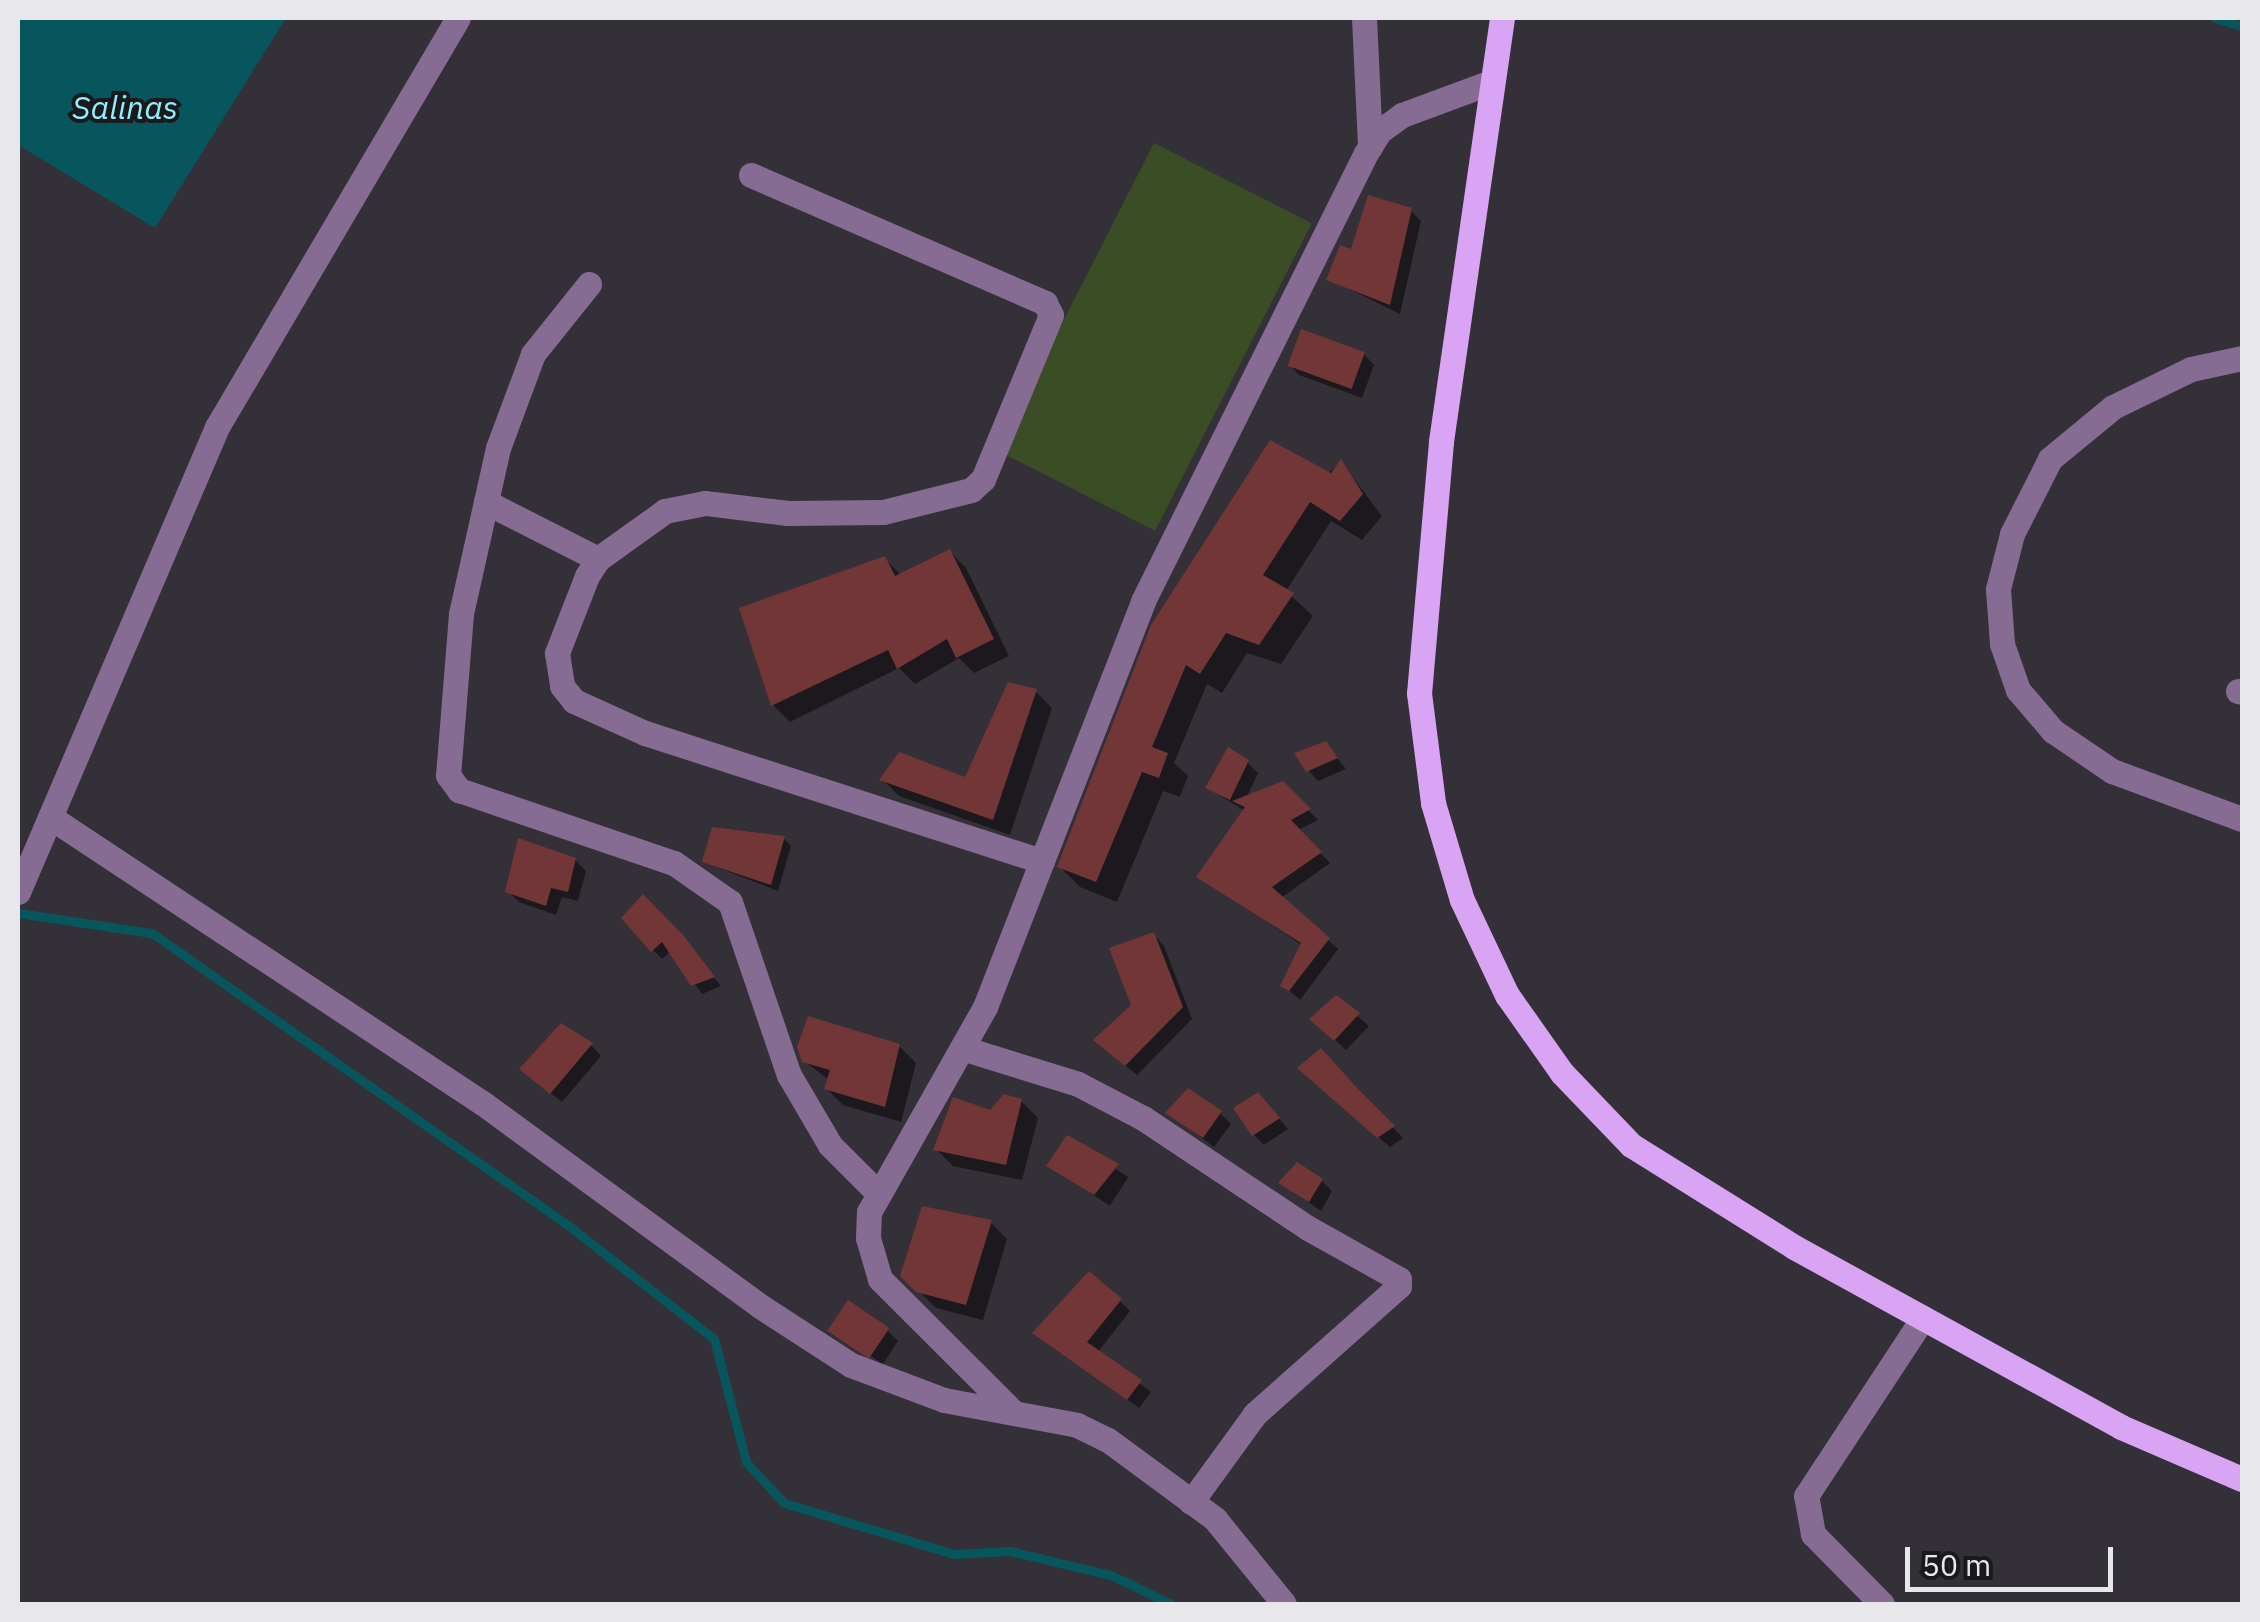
<!DOCTYPE html>
<html>
<head>
<meta charset="utf-8">
<style>
	body { margin:0 }
	#map { position:relative; width:2260px; height:1622px; overflow:hidden; background:#333037; font-family:"IBM Plex Sans",sans-serif }
	div>[style] { position:absolute }
	.green>* { inset:0; background:#3a4d25; transform-origin:0 0 }
	.water>* { inset:0; background:#07565e }
	.shadow>* { inset:0; background:#0007; transform-origin:0 0 }
	.stream>* { height:9px; margin:-4.5px; padding:0 4.5px; transform-origin:4.5px; border-radius:4.5px; background:#07565e }
	.building>* { inset:0; background:#733637; transform-origin:0 0 }
	.minor>* { height:25px; margin:-12.5px; padding:0 12.5px; transform-origin:12.5px; border-radius:12.5px; background:#866c93 }
	.major>* { height:25px; margin:-12.5px; padding:0 12.5px; transform-origin:12.5px; border-radius:12.5px; background:#daa4f4 }
	span { translate:-50% -50%; white-space:nowrap; text-align:center; line-height:1.15; -webkit-text-stroke:8px #1a191c; paint-order:stroke }
	.water-label { font-size:32px; color:#8feffb; font-style:italic }
	.frame { position:absolute; inset:0; border:20px solid #e8e7eb; pointer-events:none }
	.scale { position:absolute; left:1905px; top:1547px; width:208px; height:45px; box-sizing:border-box; border:5px solid #e8e7eb; border-top:0; padding-left:12px; font-size:30px; line-height:35px; white-space:nowrap; color:#e8e7eb; -webkit-text-stroke:8px #1a191c; paint-order:stroke }
</style>
</head>
<body>
<div id="map">
	<div class="green">
		<i style="left:1154px;top:143px;width:177px;height:345px;rotate:27deg"></i>
	</div>
	<div class="water">
		<i style="clip-path:polygon(18px 18px,286px 18px,155px 228px,18px 145px)"></i>
	</div>
	<div class="shadow">
		<i style="clip-path:polygon(1410px 210px,1421px 221px,1400px 314px,1329px 279px,1352px 252px)"></i>
		<i style="clip-path:polygon(1364px 354px,1374px 365px,1362px 398px,1299px 375px,1289px 364px)"></i>
		<i style="clip-path:polygon(1341px 462px,1382px 516px,1362px 540px,1331px 521px,1286px 591px,1313px 616px,1281px 664px,1247px 653px,1222px 693px,1207px 684px,1174px 763px,1188px 776px,1180px 797px,1163px 791px,1117px 902px,1080px 887px,1060px 867px,1153px 626px)"></i>
		<i style="clip-path:polygon(950px 552px,966px 568px,1009px 656px,974px 673px,959px 658px,915px 684px,899px 668px,790px 722px,773px 705px,742px 610px,885px 559px,902px 576px)"></i>
		<i style="clip-path:polygon(1036px 692px,1052px 708px,1010px 835px,899px 796px,883px 780px,966px 781px)"></i>
		<i style="clip-path:polygon(1325px 743px,1346px 769px,1318px 781px,1308px 770px)"></i>
		<i style="clip-path:polygon(1247px 762px,1258px 773px,1246px 799px,1282px 784px,1318px 820px,1298px 830px,1330px 863px,1281px 898px,1338px 949px,1300px 1000px,1283px 985px,1302px 945px,1200px 877px,1245px 811px,1208px 788px)"></i>
		<i style="clip-path:polygon(783px 838px,791px 846px,778px 891px,704px 862px)"></i>
		<i style="clip-path:polygon(575px 860px,586px 871px,578px 901px,562px 897px,556px 915px,519px 902px,508px 891px)"></i>
		<i style="clip-path:polygon(652px 906px,721px 986px,702px 994px,671px 951px,662px 959px,653px 950px)"></i>
		<i style="clip-path:polygon(1154px 935px,1164px 946px,1192px 1019px,1137px 1075px,1107px 1050px,1134px 1006px)"></i>
		<i style="clip-path:polygon(1336px 998px,1369px 1026px,1346px 1050px,1323px 1029px)"></i>
		<i style="clip-path:polygon(591px 1045px,601px 1056px,562px 1102px,533px 1079px)"></i>
		<i style="clip-path:polygon(899px 1046px,916px 1063px,901px 1122px,843px 1105px,827px 1089px,829px 1080px,804px 1061px)"></i>
		<i style="clip-path:polygon(1321px 1052px,1403px 1138px,1390px 1147px,1310px 1079px)"></i>
		<i style="clip-path:polygon(1021px 1101px,1038px 1118px,1022px 1180px,953px 1166px,936px 1149px)"></i>
		<i style="clip-path:polygon(1268px 1106px,1288px 1129px,1264px 1145px,1254px 1135px)"></i>
		<i style="clip-path:polygon(1168px 1113px,1220px 1113px,1231px 1124px,1214px 1147px)"></i>
		<i style="left:1068px;top:1138px;width:72px;height:34px;rotate:33deg"></i>
		<i style="clip-path:polygon(1322px 1181px,1332px 1191px,1321px 1211px,1282px 1183px)"></i>
		<i style="clip-path:polygon(990px 1222px,1007px 1239px,983px 1320px,936px 1308px,903px 1275px)"></i>
		<i style="clip-path:polygon(1120px 1301px,1130px 1311px,1098px 1352px,1151px 1392px,1139px 1408px,1035px 1333px)"></i>
		<i style="clip-path:polygon(831px 1330px,887px 1330px,898px 1341px,883px 1364px)"></i>
	</div>
	<div class="stream">
		<i style="left:2215px;top:18px;width:28px;rotate:17deg"></i>
		<i style="left:18px;top:913px;width:135px;rotate:8.5deg"></i>
		<i style="left:152px;top:933px;width:510px;rotate:35.09deg"></i>
		<i style="left:569px;top:1226px;width:184px;rotate:37.9deg"></i>
		<i style="left:714px;top:1339px;width:127px;rotate:75.4deg"></i>
		<i style="left:746px;top:1462px;width:56px;rotate:47.2deg"></i>
		<i style="left:784px;top:1503px;width:177px;rotate:16.7deg"></i>
		<i style="left:954px;top:1554px;width:56px;rotate:-3.1deg"></i>
		<i style="left:1010px;top:1551px;width:104px;rotate:13.4deg"></i>
		<i style="left:1111px;top:1575px;width:67px;rotate:25.8deg"></i>
	</div>
	<div class="building">
		<i style="clip-path:polygon(1368px 195px,1412px 208px,1390px 305px,1326px 280px,1340px 245px,1351px 249px)"></i>
		<i style="left:1301px;top:329px;width:68px;height:39px;rotate:20deg"></i>
		<i style="clip-path:polygon(1270px 440px,1331px 473px,1341px 459px,1363px 494px,1340px 521px,1310px 502px,1263px 575px,1294px 593px,1259px 645px,1226px 633px,1200px 674px,1186px 665px,1152px 747px,1168px 753px,1159px 778px,1142px 772px,1096px 882px,1057px 867px,1151px 625px)"></i>
		<i style="clip-path:polygon(950px 549px,994px 639px,956px 658px,947px 639px,897px 669px,888px 650px,771px 706px,739px 608px,885px 556px,895px 576px)"></i>
		<i style="clip-path:polygon(1008px 682px,1037px 689px,993px 820px,879px 780px,899px 752px,965px 777px)"></i>
		<i style="clip-path:polygon(1326px 741px,1338px 758px,1306px 772px,1294px 753px)"></i>
		<i style="clip-path:polygon(1228px 747px,1249px 760px,1230px 800px,1205px 788px)"></i>
		<i style="clip-path:polygon(1283px 781px,1311px 809px,1291px 820px,1322px 852px,1272px 887px,1330px 938px,1289px 991px,1280px 986px,1301px 943px,1196px 877px,1245px 807px,1232px 801px)"></i>
		<i style="clip-path:polygon(712px 827px,785px 836px,771px 885px,702px 862px)"></i>
		<i style="clip-path:polygon(518px 838px,576px 858px,568px 892px,551px 888px,546px 906px,505px 892px)"></i>
		<i style="clip-path:polygon(643px 894px,684px 936px,715px 977px,691px 986px,662px 942px,651px 952px,621px 918px)"></i>
		<i style="clip-path:polygon(1154px 932px,1183px 1007px,1125px 1066px,1093px 1040px,1131px 1005px,1109px 948px)"></i>
		<i style="clip-path:polygon(1336px 995px,1360px 1013px,1334px 1041px,1309px 1019px)"></i>
		<i style="clip-path:polygon(808px 1016px,900px 1044px,885px 1107px,824px 1089px,830px 1070px,802px 1062px,797px 1047px)"></i>
		<i style="clip-path:polygon(561px 1023px,593px 1043px,550px 1094px,519px 1069px)"></i>
		<i style="clip-path:polygon(1321px 1048px,1358px 1089px,1395px 1126px,1377px 1138px,1297px 1068px)"></i>
		<i style="clip-path:polygon(1188px 1088px,1222px 1111px,1203px 1138px,1165px 1113px)"></i>
		<i style="clip-path:polygon(1258px 1092px,1280px 1118px,1252px 1136px,1233px 1108px)"></i>
		<i style="clip-path:polygon(1004px 1094px,1022px 1099px,1006px 1165px,933px 1150px,953px 1097px,990px 1110px)"></i>
		<i style="clip-path:polygon(1067px 1135px,1119px 1164px,1094px 1195px,1046px 1166px)"></i>
		<i style="clip-path:polygon(1297px 1162px,1323px 1179px,1309px 1202px,1278px 1183px)"></i>
		<i style="clip-path:polygon(922px 1206px,992px 1220px,966px 1305px,916px 1292px,900px 1276px)"></i>
		<i style="clip-path:polygon(1089px 1271px,1122px 1299px,1087px 1342px,1142px 1380px,1127px 1400px,1032px 1333px)"></i>
		<i style="left:848px;top:1300px;width:50px;height:37px;rotate:34deg"></i>
	</div>
	<div class="minor">
		<i style="left:1364px;top:18px;width:129px;rotate:87.3deg"></i>
		<i style="left:751px;top:175px;width:321px;rotate:23.5deg"></i>
		<i style="left:1045px;top:303px;width:13px;rotate:63deg"></i>
		<i style="left:1051px;top:315px;width:178px;rotate:112.5deg"></i>
		<i style="left:983px;top:479px;width:16px;rotate:137deg"></i>
		<i style="left:971px;top:490px;width:91px;rotate:166deg"></i>
		<i style="left:883px;top:512px;width:95px;rotate:179.4deg"></i>
		<i style="left:788px;top:513px;width:84px;rotate:-173.1deg"></i>
		<i style="left:705px;top:503px;width:41px;rotate:168.7deg"></i>
		<i style="left:665px;top:511px;width:82px;rotate:144.4deg"></i>
		<i style="left:598px;top:559px;width:20px;rotate:123deg"></i>
		<i style="left:587px;top:576px;width:83px;rotate:111.3deg"></i>
		<i style="left:557px;top:653px;width:33px;rotate:81deg"></i>
		<i style="left:562px;top:686px;width:19px;rotate:51deg"></i>
		<i style="left:574px;top:701px;width:78px;rotate:24.3deg"></i>
		<i style="left:645px;top:733px;width:417px;rotate:17.9deg"></i>
		<i style="left:589px;top:284px;width:90px;rotate:128.7deg"></i>
		<i style="left:533px;top:354px;width:100px;rotate:110.4deg"></i>
		<i style="left:498px;top:448px;width:170px;rotate:102.6deg"></i>
		<i style="left:461px;top:614px;width:162px;rotate:94.6deg"></i>
		<i style="left:448px;top:775px;width:19px;rotate:54deg"></i>
		<i style="left:459px;top:790px;width:227px;rotate:18.8deg"></i>
		<i style="left:674px;top:863px;width:68px;rotate:34.9deg"></i>
		<i style="left:730px;top:902px;width:183px;rotate:71.2deg"></i>
		<i style="left:789px;top:1075px;width:81px;rotate:59.6deg"></i>
		<i style="left:830px;top:1145px;width:69px;rotate:45deg"></i>
		<i style="left:2242px;top:358px;width:52px;rotate:167.8deg"></i>
		<i style="left:2191px;top:369px;width:87px;rotate:154deg"></i>
		<i style="left:2113px;top:407px;width:82px;rotate:140.5deg"></i>
		<i style="left:2050px;top:459px;width:84px;rotate:116.9deg"></i>
		<i style="left:2012px;top:534px;width:57px;rotate:104.3deg"></i>
		<i style="left:1998px;top:589px;width:55px;rotate:85.8deg"></i>
		<i style="left:2002px;top:644px;width:49px;rotate:70.8deg"></i>
		<i style="left:2018px;top:690px;width:54px;rotate:49.5deg"></i>
		<i style="left:2053px;top:731px;width:71px;rotate:34.1deg"></i>
		<i style="left:2112px;top:771px;width:139px;rotate:20.3deg"></i>
		<i style="left:486px;top:502px;width:126px;rotate:27deg"></i>
		<i style="left:2238px;top:691px;width:4px;rotate:14deg"></i>
		<i style="left:50px;top:817px;width:520px;rotate:33.48deg"></i>
		<i style="left:484px;top:1104px;width:342px;rotate:36.2deg"></i>
		<i style="left:760px;top:1306px;width:108px;rotate:33deg"></i>
		<i style="left:851px;top:1365px;width:99px;rotate:20.6deg"></i>
		<i style="left:944px;top:1400px;width:135px;rotate:10.6deg"></i>
		<i style="left:1077px;top:1425px;width:34px;rotate:26deg"></i>
		<i style="left:1108px;top:1440px;width:133px;rotate:36.4deg"></i>
		<i style="left:1215px;top:1519px;width:109px;rotate:50.9deg"></i>
		<i style="left:18px;top:892px;width:506px;rotate:-66.83deg"></i>
		<i style="left:217px;top:427px;width:475px;rotate:-59.5deg"></i>
		<i style="left:962px;top:1048px;width:121px;rotate:17.2deg"></i>
		<i style="left:1078px;top:1084px;width:73px;rotate:27.6deg"></i>
		<i style="left:1143px;top:1118px;width:198px;rotate:33.7deg"></i>
		<i style="left:1308px;top:1228px;width:104px;rotate:29.3deg"></i>
		<i style="left:1399px;top:1279px;width:7px;rotate:90deg"></i>
		<i style="left:1399px;top:1286px;width:193px;rotate:138.4deg"></i>
		<i style="left:1255px;top:1414px;width:109px;rotate:126deg"></i>
		<i style="left:1013px;top:1412px;width:188px;rotate:-135deg"></i>
		<i style="left:880px;top:1279px;width:43px;rotate:-106.3deg"></i>
		<i style="left:868px;top:1238px;width:26px;rotate:-88deg"></i>
		<i style="left:869px;top:1212px;width:236px;rotate:-60.5deg"></i>
		<i style="left:985px;top:1007px;width:436px;rotate:-68.7deg"></i>
		<i style="left:1143px;top:601px;width:500px;rotate:-63.54deg"></i>
		<i style="left:1366px;top:153px;width:26px;rotate:-58deg"></i>
		<i style="left:1380px;top:131px;width:27px;rotate:-36deg"></i>
		<i style="left:1402px;top:115px;width:95px;rotate:-20.3deg"></i>
		<i style="left:1882px;top:1604px;width:98px;rotate:-134.6deg"></i>
		<i style="left:1813px;top:1534px;width:39px;rotate:-100deg"></i>
		<i style="left:1806px;top:1496px;width:213px;rotate:-56.7deg"></i>
	</div>
	<div class="major">
		<i style="left:1502px;top:18px;width:428px;rotate:98.2deg"></i>
		<i style="left:1441px;top:442px;width:252px;rotate:95deg"></i>
		<i style="left:1419px;top:693px;width:111px;rotate:82.7deg"></i>
		<i style="left:1433px;top:803px;width:101px;rotate:73.4deg"></i>
		<i style="left:1462px;top:900px;width:105px;rotate:64.7deg"></i>
		<i style="left:1507px;top:995px;width:95px;rotate:54.8deg"></i>
		<i style="left:1562px;top:1073px;width:100px;rotate:46.2deg"></i>
		<i style="left:1631px;top:1145px;width:192px;rotate:32deg"></i>
		<i style="left:1794px;top:1247px;width:373px;rotate:28.8deg"></i>
		<i style="left:2121px;top:1427px;width:132px;rotate:23.3deg"></i>
	</div>
	<div class="water-label">
		<span style="left:125px;top:107px">Salinas</span>
	</div>
	<div class="frame"></div>
	<div class="scale">50 m</div>
</div>
</body>
</html>
